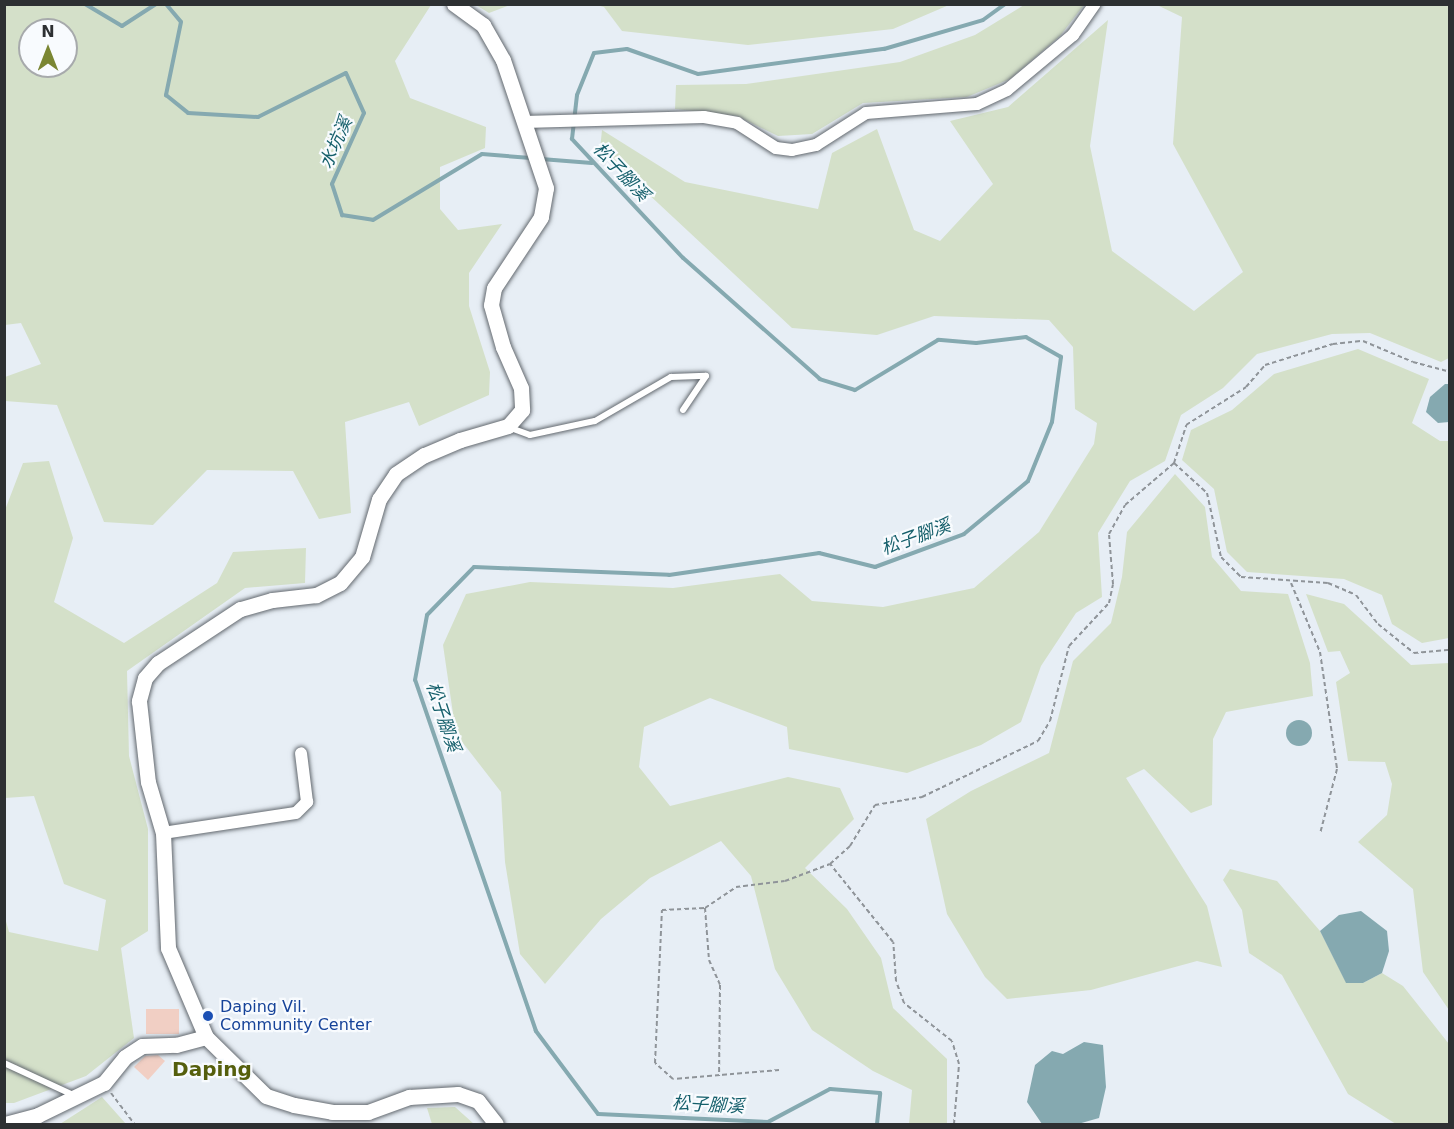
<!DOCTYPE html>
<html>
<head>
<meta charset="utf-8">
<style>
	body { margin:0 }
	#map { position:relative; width:1454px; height:1129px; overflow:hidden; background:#e7eef5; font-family:"DejaVu Sans","Noto Sans TC",sans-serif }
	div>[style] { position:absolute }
	.green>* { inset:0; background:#d4e0c9 }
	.water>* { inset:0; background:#85a9b0 }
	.round { border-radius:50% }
	.stream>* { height:4px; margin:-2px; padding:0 2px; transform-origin:2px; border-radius:2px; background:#85a9b0 }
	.building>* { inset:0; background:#f1cfc4; transform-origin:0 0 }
	.path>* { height:2px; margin-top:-1px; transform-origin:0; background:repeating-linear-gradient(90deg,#8f9499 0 4.5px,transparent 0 7.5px) }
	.roads { filter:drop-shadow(0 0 2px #63696f) drop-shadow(0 0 2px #63696f) }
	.service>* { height:6px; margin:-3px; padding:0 3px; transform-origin:3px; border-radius:3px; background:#fff }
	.minor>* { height:12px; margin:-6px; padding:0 6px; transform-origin:6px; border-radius:6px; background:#fff }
	.tertiary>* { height:15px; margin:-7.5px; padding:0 7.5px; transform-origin:7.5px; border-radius:7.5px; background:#fff }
	.dots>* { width:16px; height:16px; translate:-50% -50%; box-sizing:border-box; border:3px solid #f8fbfe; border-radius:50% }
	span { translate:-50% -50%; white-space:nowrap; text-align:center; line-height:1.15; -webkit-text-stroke:4.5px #f8fbfe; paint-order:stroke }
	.transit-label { font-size:16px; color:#164399 }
	.left { translate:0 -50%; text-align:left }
	.water-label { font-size:18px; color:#155f6b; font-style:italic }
	.quarter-label { font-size:20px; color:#555f0d; font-weight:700 }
	.frame { position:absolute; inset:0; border:6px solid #2d3032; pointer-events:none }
	.north { position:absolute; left:18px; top:18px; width:60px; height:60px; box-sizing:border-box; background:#f8fbfe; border:2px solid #a7aaac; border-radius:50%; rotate:0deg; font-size:16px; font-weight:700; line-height:24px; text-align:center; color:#2d3032 }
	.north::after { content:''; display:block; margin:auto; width:21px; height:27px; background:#7a8633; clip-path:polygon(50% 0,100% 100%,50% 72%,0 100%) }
</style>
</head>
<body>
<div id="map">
	<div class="green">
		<i style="clip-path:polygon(evenodd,5px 4px,431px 5px,395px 61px,410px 98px,486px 127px,485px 148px,440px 167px,440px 209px,458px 230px,502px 224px,469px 273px,469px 306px,490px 372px,489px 395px,419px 426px,409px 402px,345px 422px,351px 513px,319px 519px,293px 471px,207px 470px,153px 525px,104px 522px,57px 405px,5px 401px,5px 377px,41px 364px,21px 323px,5px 325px,5px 4px,30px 30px,66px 30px,66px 66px,30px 66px,30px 30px)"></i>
		<i style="clip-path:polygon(476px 5px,510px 5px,489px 13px)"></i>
		<i style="clip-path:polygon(596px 5px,949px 4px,949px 5px,893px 29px,748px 45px,622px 31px,604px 7px)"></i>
		<i style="clip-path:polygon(1024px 5px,1084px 5px,1060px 36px,1010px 79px,967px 97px,863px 103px,812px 134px,778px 136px,737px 116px,675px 109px,676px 85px,746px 84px,900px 62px,975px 35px)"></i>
		<i style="clip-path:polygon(1157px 5px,1449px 5px,1449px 358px,1441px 362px,1370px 333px,1332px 334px,1257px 354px,1223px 388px,1181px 415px,1165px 461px,1130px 481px,1098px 533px,1102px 597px,1076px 613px,1041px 666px,1021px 722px,981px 745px,907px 773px,789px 749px,787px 727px,710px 698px,644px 727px,639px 767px,670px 806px,788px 777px,840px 788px,854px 819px,805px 868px,847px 909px,881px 958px,893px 1008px,947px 1059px,947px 1124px,909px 1124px,912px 1090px,873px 1071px,812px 1030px,775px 969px,751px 876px,721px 841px,650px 878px,601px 919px,545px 984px,520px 954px,505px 862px,501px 792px,456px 734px,443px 645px,466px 594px,530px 582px,673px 588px,780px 574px,812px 601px,883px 607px,974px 588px,1039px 532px,1094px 444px,1097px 423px,1075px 409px,1073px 347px,1049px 320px,934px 316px,877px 335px,792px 328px,600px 149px,602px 130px,685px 182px,818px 209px,832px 153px,877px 129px,914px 230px,940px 241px,993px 184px,950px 121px,1008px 107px,1108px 20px,1090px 146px,1112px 251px,1194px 311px,1243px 272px,1173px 144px,1182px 17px)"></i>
		<i style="clip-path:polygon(1358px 349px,1429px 379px,1412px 423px,1440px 441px,1449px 441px,1449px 638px,1422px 643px,1392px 624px,1382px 595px,1344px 579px,1247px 572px,1227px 552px,1214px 489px,1182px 460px,1191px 430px,1232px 410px,1274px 374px)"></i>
		<i style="clip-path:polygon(49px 461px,73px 538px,54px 602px,124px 643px,217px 583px,233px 552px,306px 548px,305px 583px,245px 588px,127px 671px,129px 756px,148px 829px,148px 931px,121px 948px,134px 1038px,86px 1076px,14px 1103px,5px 1103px,4px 914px,9px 932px,98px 951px,106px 900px,64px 884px,34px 796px,5px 798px,5px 510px,23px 463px)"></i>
		<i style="clip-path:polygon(1175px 474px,1205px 507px,1212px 557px,1241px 591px,1288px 594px,1310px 663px,1313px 696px,1226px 712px,1213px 739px,1212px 805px,1191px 813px,1144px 769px,1126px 778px,1207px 906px,1222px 967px,1197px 961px,1091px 990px,1007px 999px,985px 977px,947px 914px,926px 819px,971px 791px,1049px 753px,1073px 661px,1111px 623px,1122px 577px,1127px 532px)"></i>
		<i style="clip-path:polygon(1306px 594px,1344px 604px,1411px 665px,1449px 663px,1449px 1010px,1423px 972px,1413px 889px,1358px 842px,1387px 815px,1392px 784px,1385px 762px,1348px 761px,1336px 682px,1350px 673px,1340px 651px,1328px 652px)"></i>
		<i style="clip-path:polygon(1230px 869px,1277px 881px,1320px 931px,1346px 982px,1363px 983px,1382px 973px,1403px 986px,1449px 1044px,1449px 1124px,1396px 1124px,1348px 1094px,1282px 975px,1249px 953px,1242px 910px,1223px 880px)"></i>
		<i style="clip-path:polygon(102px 1097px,126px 1124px,58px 1124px,60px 1124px)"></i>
		<i style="clip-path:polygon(455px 1107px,474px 1124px,432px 1124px,427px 1108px)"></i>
	</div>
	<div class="water">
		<i style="clip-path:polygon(1445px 384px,1449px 384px,1449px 422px,1438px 423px,1426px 412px,1430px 397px)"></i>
		<i class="round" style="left:1286px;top:720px;width:26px;height:26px"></i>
		<i style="clip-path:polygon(1361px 911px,1387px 931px,1389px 951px,1382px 973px,1363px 983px,1346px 983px,1320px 931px,1339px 915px)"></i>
		<i style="clip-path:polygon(1084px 1042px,1103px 1045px,1106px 1087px,1099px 1118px,1078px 1124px,1042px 1124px,1027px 1102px,1035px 1065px,1052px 1051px,1063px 1054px)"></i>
	</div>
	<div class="stream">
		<i style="left:85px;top:4px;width:43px;rotate:30.7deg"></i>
		<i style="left:122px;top:26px;width:40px;rotate:-32.9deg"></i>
		<i style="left:166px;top:4px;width:23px;rotate:50deg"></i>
		<i style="left:181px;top:22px;width:75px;rotate:101.6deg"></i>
		<i style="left:166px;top:95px;width:28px;rotate:39deg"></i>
		<i style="left:188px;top:113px;width:70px;rotate:3.3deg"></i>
		<i style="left:258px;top:117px;width:98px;rotate:-26.6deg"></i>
		<i style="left:346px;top:73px;width:44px;rotate:65.8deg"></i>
		<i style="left:364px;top:113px;width:78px;rotate:114.3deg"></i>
		<i style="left:332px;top:184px;width:33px;rotate:72deg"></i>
		<i style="left:342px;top:215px;width:31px;rotate:9deg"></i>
		<i style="left:373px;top:220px;width:127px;rotate:-31.2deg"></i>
		<i style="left:482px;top:154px;width:49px;rotate:4.7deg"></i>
		<i style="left:541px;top:159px;width:51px;rotate:4.5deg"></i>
		<i style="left:877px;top:1124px;width:31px;rotate:-84deg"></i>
		<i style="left:880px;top:1093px;width:50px;rotate:-175.4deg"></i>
		<i style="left:830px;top:1089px;width:70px;rotate:152deg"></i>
		<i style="left:768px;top:1122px;width:170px;rotate:-177.3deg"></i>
		<i style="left:598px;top:1114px;width:104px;rotate:-126.8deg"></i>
		<i style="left:536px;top:1031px;width:371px;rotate:-109deg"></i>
		<i style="left:415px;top:680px;width:66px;rotate:-79.5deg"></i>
		<i style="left:427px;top:615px;width:67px;rotate:-45.6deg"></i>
		<i style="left:474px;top:567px;width:195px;rotate:2.3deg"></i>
		<i style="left:669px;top:575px;width:152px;rotate:-8.3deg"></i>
		<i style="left:819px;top:553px;width:58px;rotate:14deg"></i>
		<i style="left:875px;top:567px;width:95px;rotate:-20.3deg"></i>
		<i style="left:964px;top:534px;width:83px;rotate:-39.6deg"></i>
		<i style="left:1028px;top:481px;width:64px;rotate:-67.9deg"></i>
		<i style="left:1052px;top:422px;width:66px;rotate:-82.1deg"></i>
		<i style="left:1061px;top:357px;width:40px;rotate:-150.3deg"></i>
		<i style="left:1026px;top:337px;width:50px;rotate:173.2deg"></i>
		<i style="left:976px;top:343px;width:38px;rotate:-175deg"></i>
		<i style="left:938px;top:340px;width:97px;rotate:148.9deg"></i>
		<i style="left:855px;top:390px;width:37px;rotate:-163deg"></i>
		<i style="left:820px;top:379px;width:183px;rotate:-138.5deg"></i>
		<i style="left:683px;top:258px;width:163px;rotate:-133deg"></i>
		<i style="left:572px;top:139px;width:44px;rotate:-83.5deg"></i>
		<i style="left:577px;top:95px;width:45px;rotate:-68deg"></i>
		<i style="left:594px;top:53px;width:33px;rotate:-7deg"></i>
		<i style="left:627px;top:49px;width:75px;rotate:19.4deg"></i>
		<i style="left:698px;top:74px;width:188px;rotate:-7.7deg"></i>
		<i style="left:884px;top:49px;width:103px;rotate:-16.3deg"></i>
		<i style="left:983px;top:20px;width:27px;rotate:-36deg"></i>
	</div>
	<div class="building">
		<i style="left:179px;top:1009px;width:25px;height:33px;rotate:90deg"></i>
		<i style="clip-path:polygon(158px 1055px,165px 1061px,148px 1080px,134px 1067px,145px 1056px)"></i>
	</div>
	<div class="path">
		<i style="left:1174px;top:463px;width:45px;rotate:42.3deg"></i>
		<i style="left:1207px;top:493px;width:66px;rotate:77.7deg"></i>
		<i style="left:1221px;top:557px;width:28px;rotate:45deg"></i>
		<i style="left:1241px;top:577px;width:87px;rotate:3.9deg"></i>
		<i style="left:1328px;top:583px;width:30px;rotate:23deg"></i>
		<i style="left:1356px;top:595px;width:36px;rotate:53deg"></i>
		<i style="left:1378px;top:624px;width:46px;rotate:38.9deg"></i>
		<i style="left:1414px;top:653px;width:36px;rotate:-5deg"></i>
		<i style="left:1291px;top:583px;width:75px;rotate:67.2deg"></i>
		<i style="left:1320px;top:652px;width:118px;rotate:81.7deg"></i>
		<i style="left:1337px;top:769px;width:67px;rotate:104.7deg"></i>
		<i style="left:705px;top:908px;width:52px;rotate:85.6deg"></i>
		<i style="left:709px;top:960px;width:27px;rotate:66deg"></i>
		<i style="left:720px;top:985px;width:91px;rotate:90.6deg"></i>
		<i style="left:779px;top:1070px;width:106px;rotate:175.1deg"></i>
		<i style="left:673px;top:1079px;width:24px;rotate:-138deg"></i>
		<i style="left:655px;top:1063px;width:153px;rotate:-87.4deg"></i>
		<i style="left:662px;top:910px;width:43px;rotate:-2.7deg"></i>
		<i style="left:705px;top:908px;width:37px;rotate:-34deg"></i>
		<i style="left:736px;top:887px;width:49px;rotate:-7deg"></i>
		<i style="left:785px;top:881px;width:48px;rotate:-20.7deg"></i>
		<i style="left:111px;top:1093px;width:39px;rotate:53deg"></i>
		<i style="left:954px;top:1124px;width:60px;rotate:-85.2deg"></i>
		<i style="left:959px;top:1064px;width:24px;rotate:-107deg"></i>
		<i style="left:952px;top:1041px;width:61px;rotate:-141.6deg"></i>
		<i style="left:904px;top:1003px;width:23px;rotate:-110deg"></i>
		<i style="left:896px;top:981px;width:39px;rotate:-94deg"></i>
		<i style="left:893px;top:942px;width:100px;rotate:-128.9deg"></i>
		<i style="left:830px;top:864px;width:27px;rotate:-42deg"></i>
		<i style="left:850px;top:846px;width:48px;rotate:-58.6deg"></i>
		<i style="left:875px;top:805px;width:48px;rotate:-9.7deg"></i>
		<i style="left:922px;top:797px;width:129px;rotate:-25.8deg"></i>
		<i style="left:1038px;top:741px;width:23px;rotate:-59deg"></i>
		<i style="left:1050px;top:721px;width:77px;rotate:-75.8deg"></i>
		<i style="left:1069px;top:646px;width:59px;rotate:-47.1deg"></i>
		<i style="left:1109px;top:603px;width:19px;rotate:-78deg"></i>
		<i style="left:1113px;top:584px;width:50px;rotate:-94.6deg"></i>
		<i style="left:1109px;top:534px;width:33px;rotate:-61deg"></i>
		<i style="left:1125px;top:505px;width:65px;rotate:-40.6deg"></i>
		<i style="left:1174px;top:463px;width:40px;rotate:-72deg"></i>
		<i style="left:1186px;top:425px;width:71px;rotate:-32.3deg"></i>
		<i style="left:1246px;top:387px;width:29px;rotate:-49deg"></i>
		<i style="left:1265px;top:365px;width:71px;rotate:-17.2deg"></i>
		<i style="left:1333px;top:344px;width:30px;rotate:-6deg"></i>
		<i style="left:1363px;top:341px;width:54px;rotate:22.8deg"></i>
		<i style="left:1413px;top:362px;width:38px;rotate:15deg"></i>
		<i style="left:1107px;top:1124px;width:8px"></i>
	</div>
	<div class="roads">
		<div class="service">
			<i style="left:508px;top:427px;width:23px;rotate:20deg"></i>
			<i style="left:530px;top:435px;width:66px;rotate:-12.2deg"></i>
			<i style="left:595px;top:421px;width:88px;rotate:-30.1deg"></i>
			<i style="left:671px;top:377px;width:35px;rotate:-2deg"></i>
			<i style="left:706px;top:376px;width:41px;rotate:124.1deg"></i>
			<i style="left:4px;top:1063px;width:78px;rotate:24.9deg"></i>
		</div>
		<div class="minor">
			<i style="left:524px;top:122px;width:180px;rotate:-1.6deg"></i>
			<i style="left:704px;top:117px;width:34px;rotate:10deg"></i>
			<i style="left:737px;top:123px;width:46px;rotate:32.7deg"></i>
			<i style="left:776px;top:148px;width:16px;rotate:7deg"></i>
			<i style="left:792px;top:150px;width:25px;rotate:-12deg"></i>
			<i style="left:816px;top:145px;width:59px;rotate:-32.6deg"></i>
			<i style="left:866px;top:113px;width:111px;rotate:-4.6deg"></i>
			<i style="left:977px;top:104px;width:33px;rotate:-25deg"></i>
			<i style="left:1007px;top:90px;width:86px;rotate:-39.8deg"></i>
			<i style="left:1073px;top:35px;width:38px;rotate:-55deg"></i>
			<i style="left:163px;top:833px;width:134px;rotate:-8.6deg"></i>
			<i style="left:296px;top:813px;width:16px;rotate:-45deg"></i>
			<i style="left:307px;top:802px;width:49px;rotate:-97deg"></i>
		</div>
		<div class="tertiary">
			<i style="left:454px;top:4px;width:36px;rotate:36deg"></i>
			<i style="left:483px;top:25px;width:40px;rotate:60.3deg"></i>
			<i style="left:503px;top:60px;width:135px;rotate:71.4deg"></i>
			<i style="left:546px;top:188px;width:29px;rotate:100deg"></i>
			<i style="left:541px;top:217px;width:85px;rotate:123.5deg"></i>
			<i style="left:494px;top:288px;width:17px;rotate:100deg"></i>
			<i style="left:491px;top:305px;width:44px;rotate:74.1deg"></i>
			<i style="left:503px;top:347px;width:45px;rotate:66.3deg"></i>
			<i style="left:521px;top:388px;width:22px;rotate:87deg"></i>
			<i style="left:522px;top:410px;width:21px;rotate:131deg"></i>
			<i style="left:508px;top:426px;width:50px;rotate:163.7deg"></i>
			<i style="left:460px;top:440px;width:39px;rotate:157deg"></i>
			<i style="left:424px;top:455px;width:34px;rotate:146deg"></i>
			<i style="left:396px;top:474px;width:30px;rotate:124deg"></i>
			<i style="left:379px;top:499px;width:60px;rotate:106.3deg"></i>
			<i style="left:362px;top:557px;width:34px;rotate:130deg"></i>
			<i style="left:340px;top:583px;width:27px;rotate:153deg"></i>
			<i style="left:316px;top:595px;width:44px;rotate:173.5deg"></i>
			<i style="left:272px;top:600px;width:33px;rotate:164deg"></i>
			<i style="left:240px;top:609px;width:98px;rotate:146.6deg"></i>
			<i style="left:158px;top:663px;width:20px;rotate:131deg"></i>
			<i style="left:145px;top:678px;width:24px;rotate:105deg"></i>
			<i style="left:139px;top:701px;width:81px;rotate:83.7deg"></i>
			<i style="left:148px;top:782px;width:53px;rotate:73.6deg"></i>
			<i style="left:163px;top:833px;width:115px;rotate:87.5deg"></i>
			<i style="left:168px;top:948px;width:97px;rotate:66.9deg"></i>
			<i style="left:206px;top:1037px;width:84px;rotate:44.5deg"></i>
			<i style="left:266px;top:1096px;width:29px;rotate:18deg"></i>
			<i style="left:294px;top:1105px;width:39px;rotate:10deg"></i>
			<i style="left:332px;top:1112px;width:36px"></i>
			<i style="left:368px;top:1112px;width:44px;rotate:-20.1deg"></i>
			<i style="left:409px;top:1097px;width:49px;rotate:-3.5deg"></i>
			<i style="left:458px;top:1094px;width:21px;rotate:19deg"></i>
			<i style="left:478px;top:1101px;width:29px;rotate:52deg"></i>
			<i style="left:5px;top:1124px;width:34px;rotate:-15deg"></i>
			<i style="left:38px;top:1115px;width:73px;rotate:-25.9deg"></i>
			<i style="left:104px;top:1083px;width:33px;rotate:-51deg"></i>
			<i style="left:125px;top:1057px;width:20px;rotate:-33deg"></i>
			<i style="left:142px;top:1046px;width:34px;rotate:-2deg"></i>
			<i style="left:176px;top:1045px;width:31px;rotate:-15deg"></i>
		</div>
	</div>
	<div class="dots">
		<i style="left:208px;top:1016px;background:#1a4fb4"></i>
	</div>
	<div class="transit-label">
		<span class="left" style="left:220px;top:1016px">Daping Vil.<br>Community Center</span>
	</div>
	<div class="water-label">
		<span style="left:336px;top:143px;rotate:-66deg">水坑溪</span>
		<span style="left:621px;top:172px;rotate:47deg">松子腳溪</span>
		<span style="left:916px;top:537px;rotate:-20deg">松子腳溪</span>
		<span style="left:443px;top:717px;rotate:72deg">松子腳溪</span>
		<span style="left:708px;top:1105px;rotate:3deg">松子腳溪</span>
	</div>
	<div class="quarter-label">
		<span style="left:212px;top:1069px">Daping</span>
	</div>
	<div class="frame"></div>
	<div class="north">N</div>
</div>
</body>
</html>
